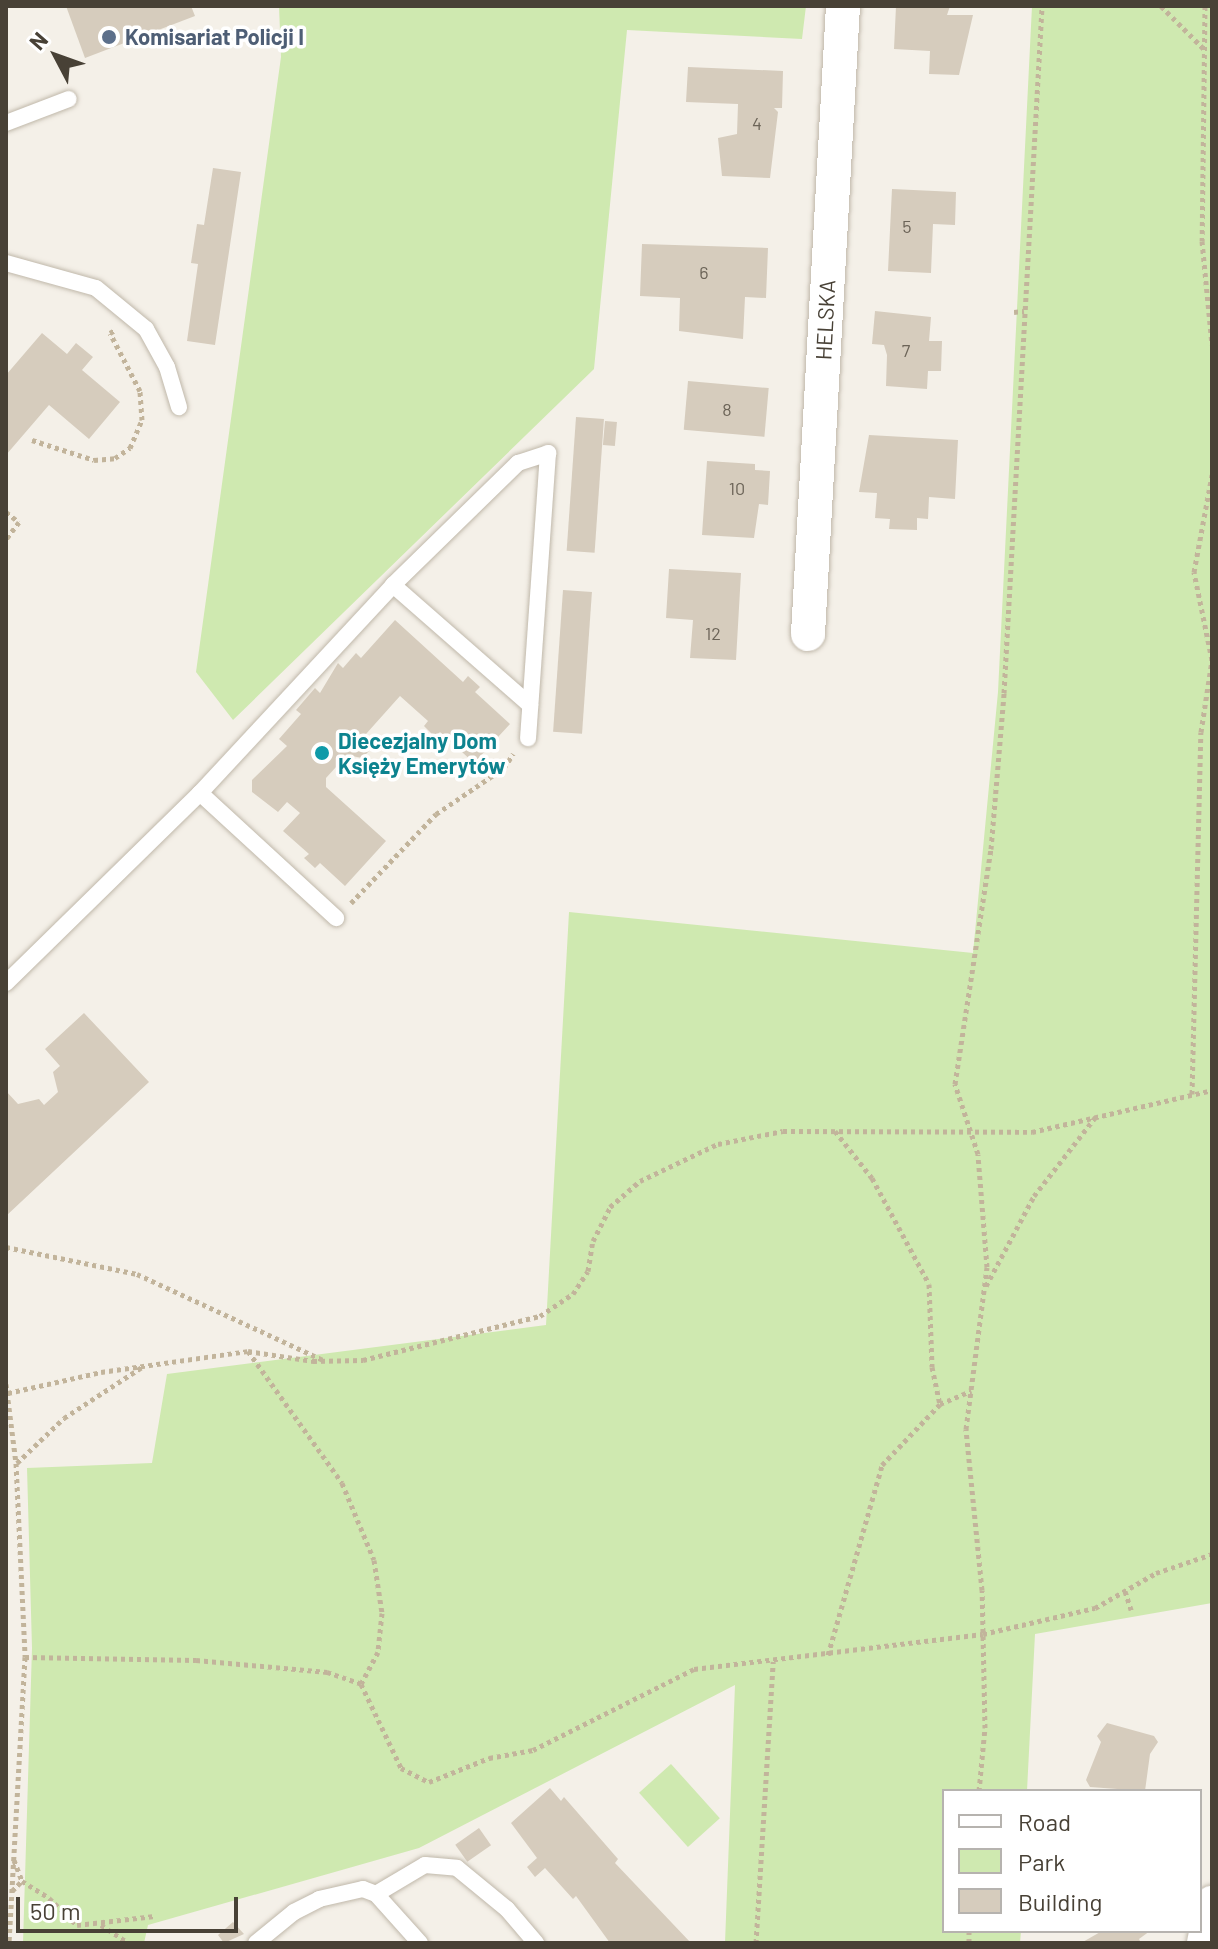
<!DOCTYPE html>
<html>
<head>
<meta charset="utf-8">
<style>
	body { margin:0 }
	#map { position:relative; width:1218px; height:1949px; overflow:hidden; background:#f4f0e8; font-family:Barlow,sans-serif }
	div>[style] { position:absolute }
	.green>* { inset:0; background:#cfe9b0; transform-origin:0 0 }
	.building>* { inset:0; background:#d6ccbd; transform-origin:0 0 }
	.path>* { height:5px; margin-top:-2.5px; transform-origin:0; background:repeating-linear-gradient(90deg,#c2b49b 0 4px,transparent 0 8px) }
	.roads { filter:drop-shadow(0 0 2px #c0b8aa) drop-shadow(0 0 2px #c0b8aa) }
	.service>* { height:16px; margin:-8px; padding:0 8px; transform-origin:8px; border-radius:8px; background:#fff }
	.minor>* { height:34px; margin:-17px; padding:0 17px; transform-origin:17px; border-radius:17px; background:#fff }
	.dots>* { width:22px; height:22px; translate:-50% -50%; box-sizing:border-box; border:4px solid #fff; border-radius:50% }
	span { translate:-50% -50%; white-space:nowrap; text-align:center; line-height:1.15; -webkit-text-stroke:7px #fff; paint-order:stroke }
	.number-label { font-size:18px; color:#6c6458 }
	.number-label span { -webkit-text-stroke-width:0 }
	.service-label { font-size:22px; color:#4e5e75; font-weight:700 }
	.left { translate:0 -50%; text-align:left }
	.street-label { font-size:22px; color:#484136 }
	.culture-label { font-size:22px; color:#0d838f; font-weight:700 }
	.frame { position:absolute; inset:0; border:8px solid #484136; pointer-events:none }
	.legend { position:absolute; left:942px; top:1789px; width:260px; height:144px; box-sizing:border-box; background:#fff; border:2px solid #b6b3af; margin:0; padding:10px 14px; list-style:none; font-size:24px; color:#484136 }
	.legend li { display:flex; align-items:center; gap:16px; height:40px }
	.legend b { width:40px; border:2px solid #b6b3af }
	.north { position:absolute; left:16px; top:16px; width:80px; height:80px; -webkit-text-stroke:6px #fff; paint-order:stroke; rotate:311deg; font-size:22px; font-weight:700; line-height:32px; text-align:center; color:#484136 }
	.north::after { content:''; display:block; margin:auto; width:28px; height:36px; background:#484136; clip-path:polygon(50% 0,100% 100%,50% 72%,0 100%) }
	.scale { position:absolute; left:16px; top:1897px; width:222px; height:36px; box-sizing:border-box; border:4px solid #484136; border-top:0; padding-left:10px; font-size:24px; line-height:28px; white-space:nowrap; color:#484136; -webkit-text-stroke:6px #fff; paint-order:stroke }
</style>
</head>
<body>
<div id="map">
	<div class="green">
		<i style="clip-path:polygon(279px 6px,806px 6px,802px 39px,627px 30px,594px 369px,233px 720px,196px 672px,281px 57px)"></i>
		<i style="clip-path:polygon(1032px 6px,1212px 6px,1212px 1603px,1035px 1634px,1027px 1791px,944px 1791px,944px 1931px,1021px 1931px,1020px 1943px,725px 1943px,735px 1685px,419px 1848px,148px 1925px,144px 1943px,23px 1943px,32px 1648px,27px 1468px,152px 1463px,167px 1374px,546px 1325px,569px 912px,973px 953px,998px 692px)"></i>
		<i style="left:671px;top:1764px;width:73px;height:43px;rotate:48deg"></i>
	</div>
	<div class="building">
		<i style="clip-path:polygon(66px 6px,191px 6px,195px 16px,85px 58px)"></i>
		<i style="clip-path:polygon(896px 6px,950px 6px,947px 15px,973px 15px,959px 75px,929px 74px,930px 51px,894px 49px)"></i>
		<i style="clip-path:polygon(688px 67px,783px 71px,782px 108px,774px 108px,778px 112px,770px 178px,722px 176px,718px 138px,737px 134px,738px 104px,686px 102px)"></i>
		<i style="clip-path:polygon(213px 168px,241px 172px,215px 345px,187px 341px,198px 264px,191px 263px,197px 224px,204px 225px)"></i>
		<i style="clip-path:polygon(892px 189px,956px 192px,955px 225px,933px 224px,931px 273px,888px 271px)"></i>
		<i style="clip-path:polygon(642px 244px,768px 248px,766px 298px,745px 297px,743px 339px,679px 331px,680px 298px,640px 296px)"></i>
		<i style="clip-path:polygon(875px 311px,931px 317px,929px 341px,942px 341px,941px 371px,928px 371px,927px 389px,886px 386px,887px 355px,884px 345px,872px 344px)"></i>
		<i style="clip-path:polygon(42px 333px,67px 354px,76px 343px,93px 357px,82px 370px,120px 402px,89px 439px,49px 405px,6px 455px,6px 375px)"></i>
		<i style="left:688px;top:381px;width:81px;height:49px;rotate:5deg"></i>
		<i style="left:576px;top:417px;width:28px;height:134px;rotate:4deg"></i>
		<i style="left:605px;top:421px;width:12px;height:24px;rotate:5deg"></i>
		<i style="clip-path:polygon(869px 435px,958px 440px,955px 499px,929px 497px,928px 519px,917px 518px,917px 530px,889px 529px,890px 519px,875px 518px,877px 493px,859px 492px)"></i>
		<i style="clip-path:polygon(707px 461px,755px 464px,755px 470px,770px 471px,768px 505px,759px 504px,754px 538px,702px 535px)"></i>
		<i style="clip-path:polygon(669px 569px,741px 573px,736px 660px,690px 658px,693px 620px,666px 618px)"></i>
		<i style="left:563px;top:590px;width:29px;height:142px;rotate:4deg"></i>
		<i style="clip-path:polygon(395px 620px,463px 682px,468px 676px,480px 687px,475px 692px,510px 724px,474px 763px,440px 732px,435px 737px,424px 726px,428px 721px,400px 696px,366px 734px,371px 749px,362px 758px,347px 755px,326px 778px,326px 787px,386px 841px,345px 886px,320px 863px,315px 868px,304px 858px,309px 854px,283px 831px,300px 813px,287px 802px,278px 812px,252px 792px,252px 780px,287px 746px,279px 739px,301px 714px,296px 710px,315px 688px,320px 693px,338px 663px,343px 668px,356px 653px,361px 658px)"></i>
		<i style="clip-path:polygon(84px 1013px,149px 1082px,6px 1216px,6px 1091px,18px 1104px,39px 1099px,44px 1105px,58px 1092px,53px 1072px,60px 1066px,45px 1049px)"></i>
		<i style="clip-path:polygon(1107px 1723px,1154px 1736px,1158px 1742px,1150px 1754px,1145px 1791px,1090px 1787px,1086px 1780px,1101px 1742px,1097px 1736px)"></i>
		<i style="clip-path:polygon(550px 1788px,561px 1801px,564px 1797px,618px 1859px,615px 1863px,691px 1943px,610px 1943px,576px 1896px,573px 1899px,545px 1868px,535px 1877px,527px 1867px,537px 1858px,511px 1823px)"></i>
		<i style="left:479px;top:1828px;width:21px;height:29px;rotate:55deg"></i>
		<i style="clip-path:polygon(233px 1922px,244px 1934px,224px 1943px,218px 1935px)"></i>
		<i style="clip-path:polygon(1102px 1931px,1150px 1931px,1139px 1939px,1141px 1943px,1081px 1943px)"></i>
	</div>
	<div class="path">
		<i style="left:1161px;top:6px;width:61px;rotate:45deg"></i>
		<i style="left:1205px;top:6px;width:235px;rotate:90.7deg"></i>
		<i style="left:1202px;top:241px;width:104px;rotate:84.5deg"></i>
		<i style="left:1014px;top:312px;width:10px;rotate:-6deg"></i>
		<i style="left:32px;top:440px;width:65px;rotate:17.9deg"></i>
		<i style="left:94px;top:460px;width:21px;rotate:-5deg"></i>
		<i style="left:115px;top:458px;width:18px;rotate:-34deg"></i>
		<i style="left:130px;top:448px;width:30px;rotate:-67deg"></i>
		<i style="left:142px;top:420px;width:29px;rotate:-94deg"></i>
		<i style="left:140px;top:391px;width:65px;rotate:-117.3deg"></i>
		<i style="left:110px;top:333px;width:6px;rotate:-31deg"></i>
		<i style="left:6px;top:512px;width:16px;rotate:38deg"></i>
		<i style="left:19px;top:522px;width:21px;rotate:127deg"></i>
		<i style="left:351px;top:903px;width:123px;rotate:-46.3deg"></i>
		<i style="left:436px;top:814px;width:82px;rotate:-34.1deg"></i>
		<i style="left:504px;top:768px;width:17px;rotate:-57deg"></i>
		<i style="left:1192px;top:1094px;width:362px;rotate:-88.6deg"></i>
		<i style="left:1201px;top:732px;width:73px;rotate:-81.3deg"></i>
		<i style="left:1212px;top:660px;width:90px;rotate:-101.6deg"></i>
		<i style="left:1194px;top:572px;width:99px;rotate:-79.5deg"></i>
		<i style="left:835px;top:1131px;width:60px;rotate:51.8deg"></i>
		<i style="left:872px;top:1178px;width:120px;rotate:61.7deg"></i>
		<i style="left:929px;top:1284px;width:83px;rotate:87.9deg"></i>
		<i style="left:932px;top:1367px;width:38px;rotate:78deg"></i>
		<i style="left:6px;top:1247px;width:134px;rotate:11.6deg"></i>
		<i style="left:137px;top:1274px;width:205px;rotate:24.8deg"></i>
		<i style="left:986px;top:1286px;width:102px;rotate:-61.9deg"></i>
		<i style="left:1034px;top:1196px;width:103px;rotate:-52.1deg"></i>
		<i style="left:248px;top:1351px;width:66px;rotate:8.7deg"></i>
		<i style="left:313px;top:1361px;width:50px;rotate:-1.1deg"></i>
		<i style="left:363px;top:1360px;width:182px;rotate:-14deg"></i>
		<i style="left:540px;top:1316px;width:40px;rotate:-34deg"></i>
		<i style="left:573px;top:1294px;width:27px;rotate:-57deg"></i>
		<i style="left:588px;top:1271px;width:30px;rotate:-81deg"></i>
		<i style="left:593px;top:1241px;width:38px;rotate:-63deg"></i>
		<i style="left:610px;top:1207px;width:40px;rotate:-41deg"></i>
		<i style="left:640px;top:1181px;width:86px;rotate:-25.4deg"></i>
		<i style="left:718px;top:1144px;width:66px;rotate:-11.3deg"></i>
		<i style="left:783px;top:1131px;width:249px;rotate:0.2deg"></i>
		<i style="left:1032px;top:1132px;width:185px;rotate:-13.1deg"></i>
		<i style="left:6px;top:1384px;width:80px;rotate:82.8deg"></i>
		<i style="left:16px;top:1463px;width:194px;rotate:87.3deg"></i>
		<i style="left:25px;top:1657px;width:286px;rotate:93.2deg"></i>
		<i style="left:8px;top:1393px;width:95px;rotate:-12.7deg"></i>
		<i style="left:101px;top:1372px;width:148px;rotate:-8.1deg"></i>
		<i style="left:248px;top:1351px;width:162px;rotate:54.5deg"></i>
		<i style="left:342px;top:1483px;width:83px;rotate:67.4deg"></i>
		<i style="left:374px;top:1560px;width:54px;rotate:81.4deg"></i>
		<i style="left:382px;top:1613px;width:39px;rotate:96deg"></i>
		<i style="left:378px;top:1652px;width:36px;rotate:118deg"></i>
		<i style="left:17px;top:1463px;width:65px;rotate:-43.8deg"></i>
		<i style="left:64px;top:1418px;width:93px;rotate:-33.2deg"></i>
		<i style="left:1125px;top:1591px;width:20px;rotate:72deg"></i>
		<i style="left:828px;top:1655px;width:198px;rotate:-74.1deg"></i>
		<i style="left:882px;top:1465px;width:84px;rotate:-46.4deg"></i>
		<i style="left:940px;top:1404px;width:34px;rotate:-23deg"></i>
		<i style="left:25px;top:1657px;width:171px;rotate:1deg"></i>
		<i style="left:196px;top:1660px;width:132px;rotate:5.2deg"></i>
		<i style="left:327px;top:1672px;width:36px;rotate:19deg"></i>
		<i style="left:361px;top:1684px;width:93px;rotate:64.5deg"></i>
		<i style="left:401px;top:1768px;width:31px;rotate:27deg"></i>
		<i style="left:429px;top:1782px;width:65px;rotate:-21.8deg"></i>
		<i style="left:489px;top:1758px;width:45px;rotate:-10.3deg"></i>
		<i style="left:533px;top:1750px;width:180px;rotate:-26.7deg"></i>
		<i style="left:694px;top:1669px;width:291px;rotate:-6.9deg"></i>
		<i style="left:983px;top:1634px;width:115px;rotate:-13.1deg"></i>
		<i style="left:1095px;top:1608px;width:70px;rotate:-29.8deg"></i>
		<i style="left:1156px;top:1573px;width:59px;rotate:-18.7deg"></i>
		<i style="left:979px;top:1791px;width:63px;rotate:-84.6deg"></i>
		<i style="left:985px;top:1728px;width:138px;rotate:-91.2deg"></i>
		<i style="left:982px;top:1590px;width:162px;rotate:-95.7deg"></i>
		<i style="left:966px;top:1429px;width:163px;rotate:-82.6deg"></i>
		<i style="left:987px;top:1267px;width:113px;rotate:-94.6deg"></i>
		<i style="left:978px;top:1154px;width:74px;rotate:-108.2deg"></i>
		<i style="left:955px;top:1084px;width:238px;rotate:-81.3deg"></i>
		<i style="left:991px;top:849px;width:157px;rotate:-85.2deg"></i>
		<i style="left:1004px;top:693px;width:688px;rotate:-86.83deg"></i>
		<i style="left:14px;top:1860px;width:22px;rotate:69deg"></i>
		<i style="left:12px;top:1891px;width:14px;rotate:-45deg"></i>
		<i style="left:22px;top:1881px;width:32px;rotate:32deg"></i>
		<i style="left:49px;top:1898px;width:39px;rotate:44deg"></i>
		<i style="left:77px;top:1925px;width:78px;rotate:-6.7deg"></i>
		<i style="left:101px;top:1925px;width:33px;rotate:33deg"></i>
		<i style="left:969px;top:1931px;width:12px;rotate:90deg"></i>
		<i style="left:756px;top:1943px;width:282px;rotate:-86.5deg"></i>
	</div>
	<div class="roads">
		<div class="service">
			<i style="left:6px;top:123px;width:67px;rotate:-20.9deg"></i>
			<i style="left:6px;top:263px;width:93px;rotate:15.5deg"></i>
			<i style="left:96px;top:288px;width:65px;rotate:39.4deg"></i>
			<i style="left:146px;top:329px;width:43px;rotate:61.1deg"></i>
			<i style="left:167px;top:367px;width:42px;rotate:73.3deg"></i>
			<i style="left:393px;top:585px;width:182px;rotate:41.2deg"></i>
			<i style="left:200px;top:793px;width:185px;rotate:42.6deg"></i>
			<i style="left:6px;top:983px;width:272px;rotate:-44.4deg"></i>
			<i style="left:200px;top:793px;width:284px;rotate:-47.1deg"></i>
			<i style="left:393px;top:585px;width:175px;rotate:-44.3deg"></i>
			<i style="left:518px;top:463px;width:32px;rotate:-18deg"></i>
			<i style="left:548px;top:453px;width:286px;rotate:94deg"></i>
			<i style="left:376px;top:1894px;width:57px;rotate:-30.6deg"></i>
			<i style="left:425px;top:1865px;width:32px;rotate:5deg"></i>
			<i style="left:457px;top:1868px;width:65px;rotate:39.4deg"></i>
			<i style="left:507px;top:1909px;width:45px;rotate:49.5deg"></i>
			<i style="left:256px;top:1943px;width:49px;rotate:-39.2deg"></i>
			<i style="left:294px;top:1912px;width:28px;rotate:-27deg"></i>
			<i style="left:319px;top:1899px;width:45px;rotate:-12.8deg"></i>
			<i style="left:363px;top:1889px;width:14px;rotate:21deg"></i>
			<i style="left:376px;top:1894px;width:66px;rotate:48.1deg"></i>
		</div>
		<div class="minor">
			<i style="left:808px;top:634px;width:629px;rotate:-86.81deg"></i>
			<i style="left:1204px;top:1943px;width:41px;rotate:-78.7deg"></i>
		</div>
	</div>
	<div class="dots">
		<i style="left:109px;top:37px;background:#5c6f8a"></i>
		<i style="left:322px;top:753px;background:#0f9aa8"></i>
	</div>
	<div class="number-label">
		<span style="left:757px;top:123px">4</span>
		<span style="left:907px;top:226px">5</span>
		<span style="left:704px;top:272px">6</span>
		<span style="left:906px;top:350px">7</span>
		<span style="left:727px;top:409px">8</span>
		<span style="left:737px;top:488px">10</span>
		<span style="left:713px;top:633px">12</span>
	</div>
	<div class="service-label">
		<span class="left" style="left:125px;top:37px">Komisariat Policji I</span>
	</div>
	<div class="street-label">
		<span style="left:825px;top:320px;rotate:-87deg">HELSKA</span>
	</div>
	<div class="culture-label">
		<span class="left" style="left:338px;top:753px">Diecezjalny Dom<br>Księży Emerytów</span>
	</div>
	<div class="frame"></div>
	<ul class="legend">
	<li><b style="height:10px;background:#fff"></b>Road</li>
	<li><b style="height:22px;background:#cfe9b0"></b>Park</li>
	<li><b style="height:22px;background:#d6ccbd"></b>Building</li>
	</ul>
	<div class="north">N</div>
	<div class="scale">50 m</div>
</div>
</body>
</html>
